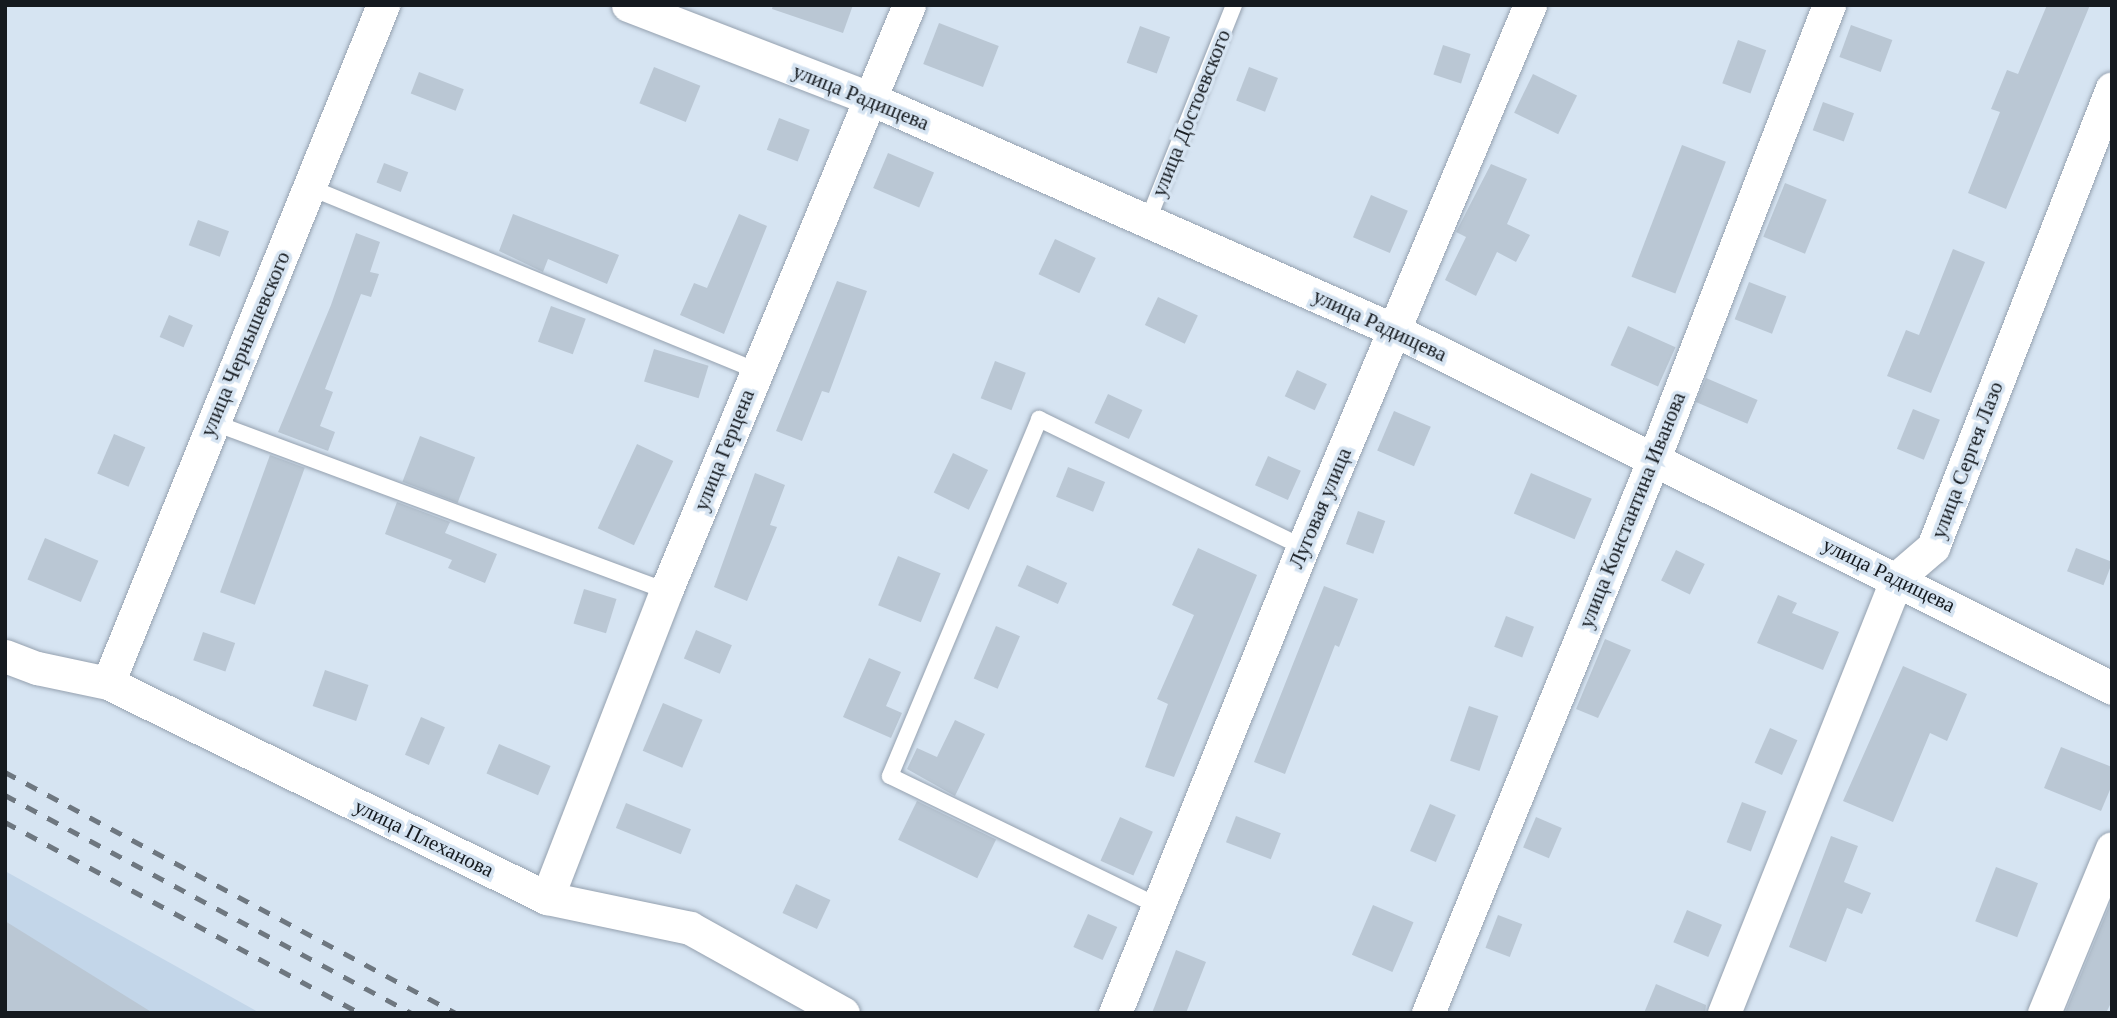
<!DOCTYPE html>
<html>
<head>
<meta charset="utf-8">
<style>
	body { margin:0 }
	#map { position:relative; width:2117px; height:1018px; overflow:hidden; background:#d6e4f2; font-family:"Times New Roman",serif }
	div>[style] { position:absolute }
	.built>* { inset:0; background:#c3d6e9 }
	.building>* { inset:0; background:#bac7d4; transform-origin:0 0 }
	.roads { filter:drop-shadow(0 0 2px #95a1af) drop-shadow(0 0 2px #95a1af) }
	.lane>* { height:16px; margin:-8px; padding:0 8px; transform-origin:8px; border-radius:8px; background:#fff }
	.street>* { height:33px; margin:-16.5px; padding:0 16.5px; transform-origin:16.5px; border-radius:16.5px; background:#fff }
	.rail>* { height:5px; margin-top:-2.5px; transform-origin:0; background:repeating-linear-gradient(90deg,#6e7780 0 12px,transparent 0 24px) }
	span { translate:-50% -50%; white-space:nowrap; text-align:center; line-height:1.15; -webkit-text-stroke:7px #d6e4f2; paint-order:stroke }
	.street-label { font-size:21px; color:#151a1f }
	.frame { position:absolute; inset:0; border:7px solid #151a1f; pointer-events:none }
</style>
</head>
<body>
<div id="map">
	<div class="built">
		<i style="clip-path:polygon(5px 871px,260px 1013px,5px 1013px)"></i>
	</div>
	<div class="building">
		<i style="clip-path:polygon(773px 5px,853px 5px,843px 33px,772px 9px)"></i>
		<i style="clip-path:polygon(2047px 5px,2090px 5px,2006px 209px,1968px 193px,2000px 112px,1991px 109px,2007px 70px,2018px 74px)"></i>
		<i style="left:939px;top:23px;width:64px;height:44px;rotate:21deg"></i>
		<i style="left:1851px;top:25px;width:44px;height:34px;rotate:20deg"></i>
		<i style="left:1140px;top:26px;width:32px;height:39px;rotate:20deg"></i>
		<i style="left:1738px;top:40px;width:30px;height:46px;rotate:20deg"></i>
		<i style="left:1443px;top:45px;width:29px;height:31px;rotate:18deg"></i>
		<i style="left:654px;top:67px;width:50px;height:39px;rotate:22deg"></i>
		<i style="left:1249px;top:67px;width:31px;height:36px;rotate:21deg"></i>
		<i style="left:419px;top:72px;width:48px;height:23px;rotate:21deg"></i>
		<i style="left:1533px;top:74px;width:49px;height:43px;rotate:26deg"></i>
		<i style="left:1823px;top:102px;width:33px;height:30px;rotate:20deg"></i>
		<i style="left:779px;top:118px;width:33px;height:34px;rotate:21deg"></i>
		<i style="left:1682px;top:145px;width:47px;height:141px;rotate:21deg"></i>
		<i style="left:888px;top:153px;width:50px;height:38px;rotate:23deg"></i>
		<i style="left:384px;top:163px;width:26px;height:21px;rotate:21deg"></i>
		<i style="clip-path:polygon(1491px 164px,1527px 179px,1507px 224px,1530px 235px,1516px 262px,1497px 252px,1476px 296px,1445px 280px,1466px 237px,1456px 232px)"></i>
		<i style="left:1785px;top:183px;width:45px;height:58px;rotate:22deg"></i>
		<i style="left:1371px;top:195px;width:40px;height:46px;rotate:23deg"></i>
		<i style="clip-path:polygon(513px 214px,619px 255px,607px 284px,548px 259px,543px 272px,499px 251px)"></i>
		<i style="clip-path:polygon(739px 214px,767px 226px,724px 334px,680px 315px,694px 283px,707px 288px)"></i>
		<i style="left:198px;top:220px;width:33px;height:27px;rotate:20deg"></i>
		<i style="clip-path:polygon(356px 233px,380px 242px,370px 272px,379px 274px,371px 297px,361px 294px,325px 389px,333px 392px,320px 426px,335px 432px,328px 451px,278px 432px,331px 305px)"></i>
		<i style="left:1055px;top:239px;width:45px;height:39px;rotate:25deg"></i>
		<i style="clip-path:polygon(1953px 249px,1985px 262px,1931px 393px,1887px 376px,1906px 330px,1919px 335px)"></i>
		<i style="clip-path:polygon(837px 281px,867px 291px,829px 393px,822px 391px,802px 441px,776px 431px)"></i>
		<i style="left:1749px;top:282px;width:40px;height:40px;rotate:21deg"></i>
		<i style="left:1158px;top:297px;width:44px;height:31px;rotate:25deg"></i>
		<i style="left:551px;top:306px;width:37px;height:38px;rotate:20deg"></i>
		<i style="left:169px;top:315px;width:26px;height:24px;rotate:23deg"></i>
		<i style="left:1628px;top:326px;width:52px;height:43px;rotate:24deg"></i>
		<i style="left:654px;top:349px;width:57px;height:34px;rotate:17deg"></i>
		<i style="left:995px;top:361px;width:33px;height:40px;rotate:21deg"></i>
		<i style="left:1297px;top:370px;width:33px;height:29px;rotate:25deg"></i>
		<i style="left:1706px;top:378px;width:56px;height:26px;rotate:23deg"></i>
		<i style="left:1108px;top:394px;width:38px;height:32px;rotate:25deg"></i>
		<i style="left:1913px;top:409px;width:29px;height:43px;rotate:22deg"></i>
		<i style="left:1394px;top:411px;width:40px;height:43px;rotate:23deg"></i>
		<i style="left:114px;top:434px;width:34px;height:43px;rotate:23deg"></i>
		<i style="left:420px;top:436px;width:59px;height:49px;rotate:21deg"></i>
		<i style="left:637px;top:444px;width:40px;height:93px;rotate:25deg"></i>
		<i style="left:953px;top:453px;width:39px;height:44px;rotate:26deg"></i>
		<i style="left:270px;top:455px;width:37px;height:146px;rotate:20deg"></i>
		<i style="left:1268px;top:456px;width:36px;height:32px;rotate:24deg"></i>
		<i style="left:1068px;top:467px;width:40px;height:32px;rotate:22deg"></i>
		<i style="clip-path:polygon(755px 473px,785px 485px,770px 525px,777px 527px,747px 601px,714px 587px)"></i>
		<i style="left:1531px;top:473px;width:66px;height:44px;rotate:23deg"></i>
		<i style="clip-path:polygon(397px 502px,450px 522px,445px 533px,497px 554px,485px 583px,448px 568px,452px 560px,385px 534px)"></i>
		<i style="left:1358px;top:511px;width:29px;height:35px;rotate:20deg"></i>
		<i style="left:45px;top:538px;width:58px;height:45px;rotate:23deg"></i>
		<i style="clip-path:polygon(1198px 548px,1257px 575px,1174px 777px,1145px 767px,1168px 704px,1157px 699px,1194px 615px,1172px 605px)"></i>
		<i style="left:2076px;top:548px;width:39px;height:25px;rotate:21deg"></i>
		<i style="left:1676px;top:550px;width:32px;height:34px;rotate:26deg"></i>
		<i style="left:898px;top:556px;width:46px;height:53px;rotate:22deg"></i>
		<i style="left:1027px;top:565px;width:44px;height:23px;rotate:24deg"></i>
		<i style="clip-path:polygon(1324px 586px,1358px 599px,1339px 647px,1335px 645px,1285px 774px,1254px 762px)"></i>
		<i style="left:584px;top:589px;width:34px;height:36px;rotate:17deg"></i>
		<i style="clip-path:polygon(1778px 595px,1797px 603px,1792px 613px,1839px 632px,1823px 670px,1757px 643px)"></i>
		<i style="left:1506px;top:616px;width:30px;height:33px;rotate:21deg"></i>
		<i style="left:996px;top:626px;width:26px;height:57px;rotate:23deg"></i>
		<i style="left:696px;top:630px;width:39px;height:31px;rotate:23deg"></i>
		<i style="left:203px;top:632px;width:34px;height:30px;rotate:19deg"></i>
		<i style="clip-path:polygon(1605px 639px,1631px 650px,1598px 718px,1576px 709px)"></i>
		<i style="clip-path:polygon(869px 658px,901px 672px,886px 706px,902px 713px,891px 738px,843px 717px)"></i>
		<i style="clip-path:polygon(1903px 666px,1967px 694px,1947px 741px,1930px 733px,1893px 822px,1843px 801px)"></i>
		<i style="left:325px;top:670px;width:46px;height:38px;rotate:19deg"></i>
		<i style="left:663px;top:703px;width:43px;height:52px;rotate:23deg"></i>
		<i style="left:1469px;top:706px;width:31px;height:58px;rotate:19deg"></i>
		<i style="left:421px;top:717px;width:26px;height:41px;rotate:23deg"></i>
		<i style="clip-path:polygon(955px 720px,985px 734px,955px 796px,907px 769px,917px 748px,937px 757px)"></i>
		<i style="left:1770px;top:728px;width:30px;height:38px;rotate:24deg"></i>
		<i style="left:499px;top:744px;width:56px;height:32px;rotate:23deg"></i>
		<i style="clip-path:polygon(2061px 747px,2112px 767px,2112px 785px,2101px 811px,2044px 788px)"></i>
		<i style="left:917px;top:801px;width:88px;height:43px;rotate:26deg"></i>
		<i style="left:1742px;top:802px;width:26px;height:43px;rotate:21deg"></i>
		<i style="left:626px;top:803px;width:70px;height:27px;rotate:22deg"></i>
		<i style="left:1430px;top:804px;width:28px;height:51px;rotate:23deg"></i>
		<i style="left:1236px;top:816px;width:48px;height:28px;rotate:21deg"></i>
		<i style="left:1120px;top:817px;width:36px;height:48px;rotate:24deg"></i>
		<i style="left:1536px;top:817px;width:28px;height:33px;rotate:23deg"></i>
		<i style="clip-path:polygon(1831px 836px,1858px 846px,1844px 882px,1871px 893px,1862px 914px,1847px 908px,1826px 962px,1789px 947px)"></i>
		<i style="left:1996px;top:867px;width:45px;height:58px;rotate:21deg"></i>
		<i style="left:796px;top:884px;width:38px;height:32px;rotate:25deg"></i>
		<i style="clip-path:polygon(2112px 899px,2112px 1001px,2106px 1013px,2065px 1013px)"></i>
		<i style="left:1373px;top:905px;width:44px;height:54px;rotate:23deg"></i>
		<i style="left:1687px;top:910px;width:38px;height:35px;rotate:23deg"></i>
		<i style="left:1088px;top:914px;width:32px;height:36px;rotate:24deg"></i>
		<i style="left:1498px;top:915px;width:26px;height:35px;rotate:21deg"></i>
		<i style="clip-path:polygon(5px 921px,153px 1013px,5px 1013px)"></i>
		<i style="clip-path:polygon(1176px 950px,1206px 962px,1186px 1013px,1152px 1013px)"></i>
		<i style="clip-path:polygon(1656px 984px,1706px 1005px,1705px 1013px,1644px 1013px)"></i>
	</div>
	<div class="roads">
		<div class="lane">
			<i style="left:311px;top:188px;width:482px;rotate:22.3deg"></i>
			<i style="left:1148px;top:220px;width:232px;rotate:-68.2deg"></i>
			<i style="left:212px;top:422px;width:484px;rotate:20.4deg"></i>
			<i style="left:1160px;top:907px;width:300px;rotate:-154.1deg"></i>
			<i style="left:890px;top:776px;width:387px;rotate:-67.3deg"></i>
			<i style="left:1039px;top:419px;width:293px;rotate:25.9deg"></i>
		</div>
		<div class="street">
			<i style="left:628px;top:5px;width:261px;rotate:21.1deg"></i>
			<i style="left:871px;top:99px;width:572px;rotate:23.83deg"></i>
			<i style="left:1394px;top:330px;width:802px;rotate:26.5deg"></i>
			<i style="left:5px;top:656px;width:34px;rotate:21deg"></i>
			<i style="left:37px;top:668px;width:73px;rotate:11.9deg"></i>
			<i style="left:108px;top:683px;width:489px;rotate:26.1deg"></i>
			<i style="left:547px;top:898px;width:146px;rotate:11.8deg"></i>
			<i style="left:690px;top:928px;width:175px;rotate:29.1deg"></i>
			<i style="left:108px;top:683px;width:732px;rotate:-67.92deg"></i>
			<i style="left:547px;top:898px;width:329px;rotate:-68.8deg"></i>
			<i style="left:666px;top:591px;width:634px;rotate:-67.48deg"></i>
			<i style="left:1115px;top:1013px;width:502px;rotate:-68.03deg"></i>
			<i style="left:1303px;top:547px;width:588px;rotate:-67.28deg"></i>
			<i style="left:1428px;top:1013px;width:596px;rotate:-67.82deg"></i>
			<i style="left:1653px;top:461px;width:489px;rotate:-68.9deg"></i>
			<i style="left:1724px;top:1013px;width:468px;rotate:-68.3deg"></i>
			<i style="left:1897px;top:578px;width:48px;rotate:-40.7deg"></i>
			<i style="left:1933px;top:547px;width:492px;rotate:-68.7deg"></i>
			<i style="left:2044px;top:1013px;width:178px;rotate:-67.6deg"></i>
		</div>
	</div>
	<div class="rail">
		<i style="left:5px;top:772px;width:511px;rotate:28.12deg"></i>
		<i style="left:5px;top:795px;width:461px;rotate:28.2deg"></i>
		<i style="left:5px;top:822px;width:403px;rotate:28.3deg"></i>
	</div>
	<div class="street-label">
		<span style="left:861px;top:97px;rotate:22deg">улица Радищева</span>
		<span style="left:1191px;top:113px;rotate:-68deg">улица Достоевского</span>
		<span style="left:1380px;top:325px;rotate:25deg">улица Радищева</span>
		<span style="left:245px;top:344px;rotate:-67deg">улица Чернышевского</span>
		<span style="left:724px;top:450px;rotate:-68deg">улица Герцена</span>
		<span style="left:1967px;top:460px;rotate:-69deg">улица Сергея Лазо</span>
		<span style="left:1320px;top:508px;rotate:-67deg">Луговая улица</span>
		<span style="left:1632px;top:510px;rotate:-68deg">улица Константина Иванова</span>
		<span style="left:1889px;top:575px;rotate:26deg">улица Радищева</span>
		<span style="left:424px;top:838px;rotate:26deg">улица Плеханова</span>
	</div>
	<div class="frame"></div>
</div>
</body>
</html>
